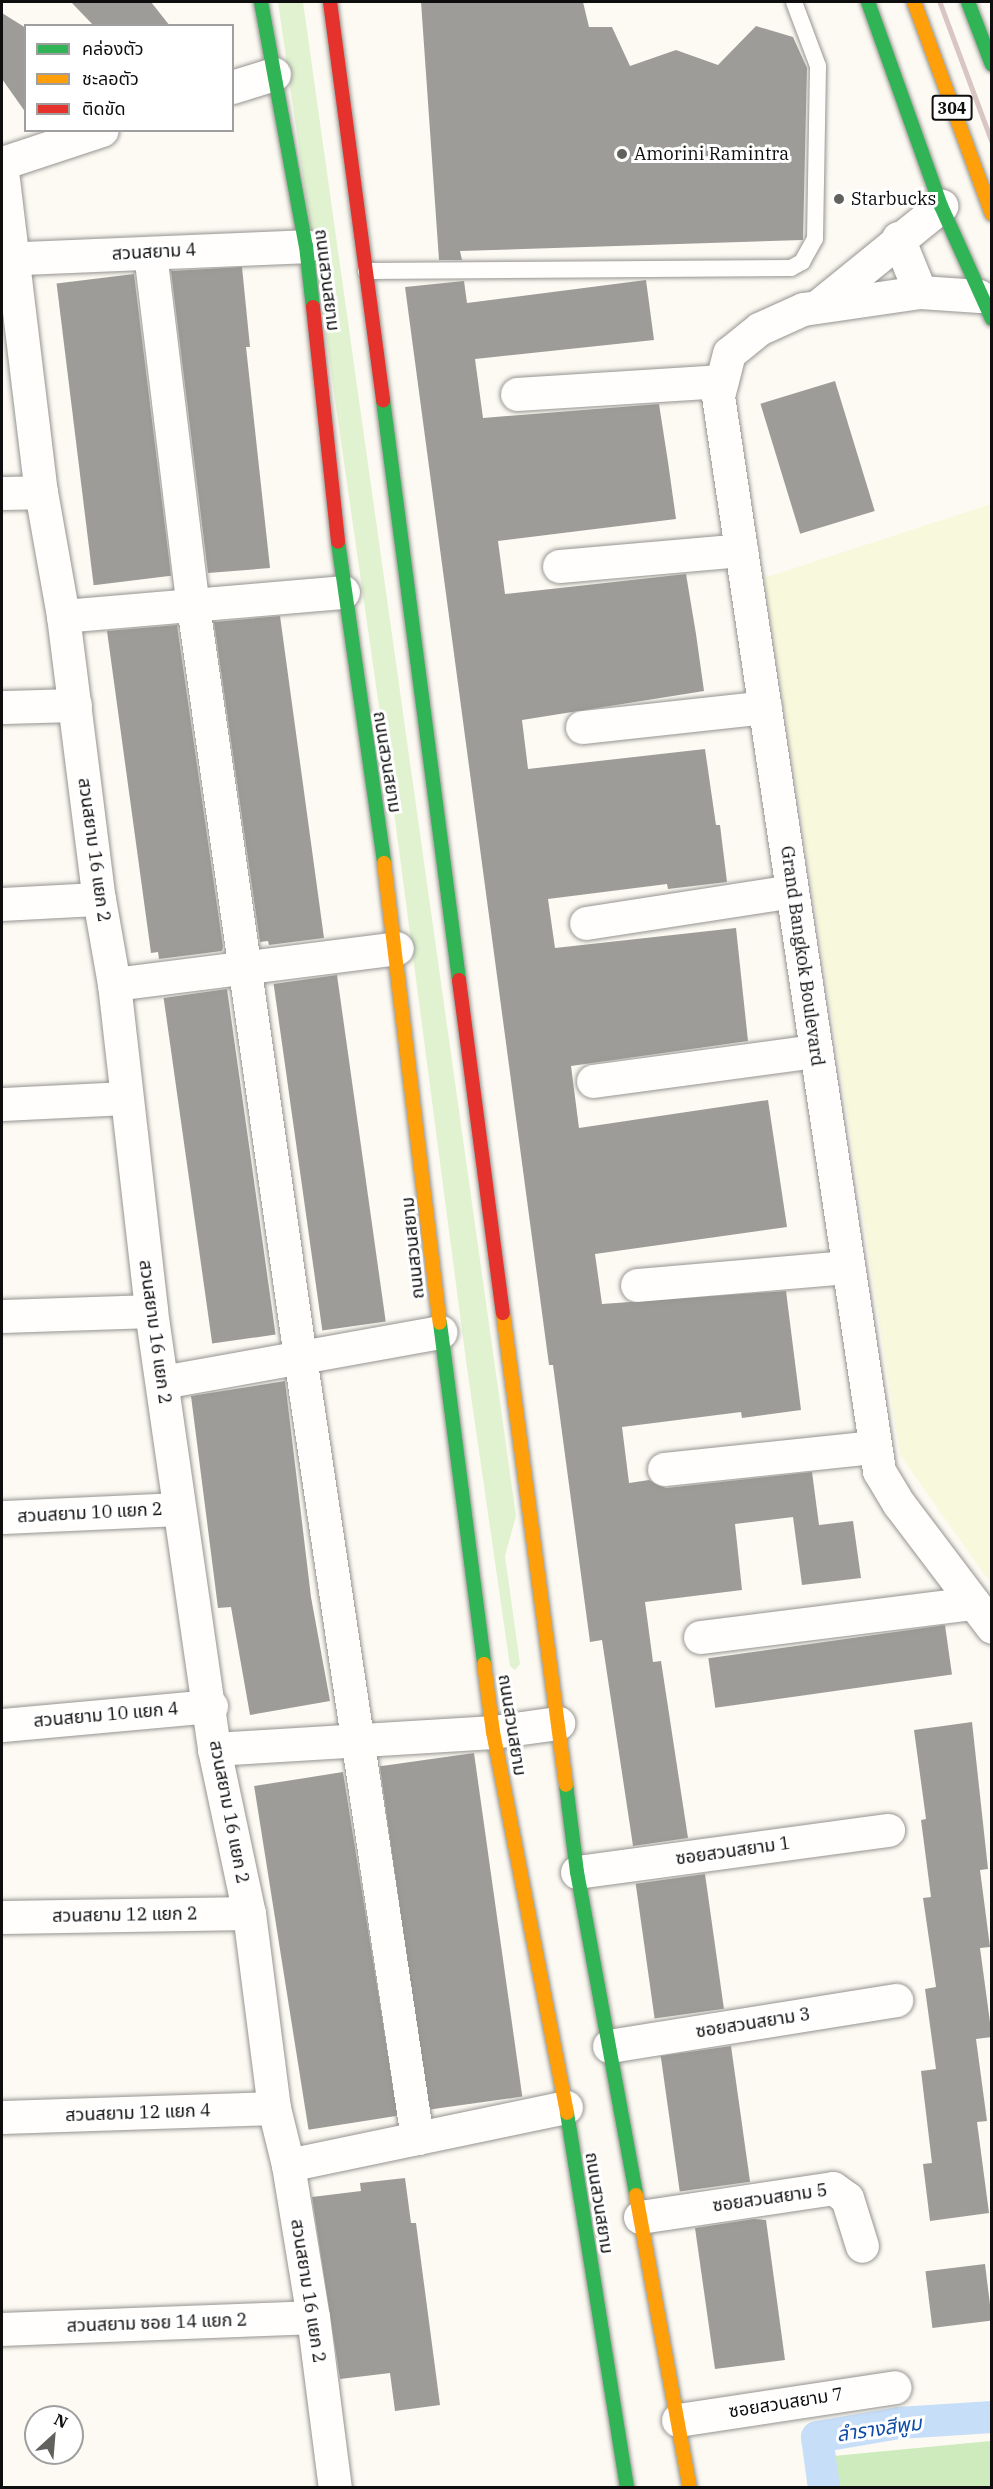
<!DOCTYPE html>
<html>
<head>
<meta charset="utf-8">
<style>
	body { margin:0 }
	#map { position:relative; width:993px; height:2489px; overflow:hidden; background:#fcfaf2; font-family:"IBM Plex Serif","Noto Sans Thai",serif }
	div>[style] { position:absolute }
	.farmland>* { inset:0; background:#f8f8dd }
	.green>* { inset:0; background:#e0f2d0 }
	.forest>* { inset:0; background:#ceebbe }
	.canal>* { height:32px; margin:-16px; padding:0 16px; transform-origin:16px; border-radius:16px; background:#c6def8 }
	.building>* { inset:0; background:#9e9c98; transform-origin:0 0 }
	.roads { filter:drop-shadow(0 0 2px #959491) drop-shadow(0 0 2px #959491) }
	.lane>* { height:16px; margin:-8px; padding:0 8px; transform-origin:8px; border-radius:8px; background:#fffefd }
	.street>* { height:33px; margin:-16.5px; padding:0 16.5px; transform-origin:16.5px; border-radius:16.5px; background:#fffefd }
	.fast>* { height:14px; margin:-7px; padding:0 7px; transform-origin:7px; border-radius:7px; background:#30b455 }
	.slow>* { height:14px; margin:-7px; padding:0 7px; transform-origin:7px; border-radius:7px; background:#ff9f0a }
	.jam>* { height:14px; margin:-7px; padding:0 7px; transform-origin:7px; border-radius:7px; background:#e5322d }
	.rail>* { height:4.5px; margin:-2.25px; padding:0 2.25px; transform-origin:2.25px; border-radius:2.25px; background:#d9c6c2 }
	.dots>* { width:16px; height:16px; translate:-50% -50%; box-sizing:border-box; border:3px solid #fff; border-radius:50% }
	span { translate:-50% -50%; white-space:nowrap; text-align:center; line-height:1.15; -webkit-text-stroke:6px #fff; paint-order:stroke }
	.shield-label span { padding:2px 4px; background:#fff; border:2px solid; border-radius:4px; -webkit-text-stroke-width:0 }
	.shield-label { font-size:16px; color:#0e0e0e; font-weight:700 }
	.poi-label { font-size:18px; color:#0e0e0e }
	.left { translate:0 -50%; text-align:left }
	.street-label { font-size:18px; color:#0e0e0e }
	.water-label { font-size:20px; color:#0e4ca8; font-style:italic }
	.frame { position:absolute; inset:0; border:3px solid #0e0e0e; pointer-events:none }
	.legend { position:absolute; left:24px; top:24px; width:210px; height:108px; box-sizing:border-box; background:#fff; border:2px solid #9f9f9f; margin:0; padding:8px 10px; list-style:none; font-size:18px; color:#0e0e0e }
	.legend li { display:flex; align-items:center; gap:12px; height:30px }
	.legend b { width:30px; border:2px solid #9f9f9f }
	.north { position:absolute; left:24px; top:2405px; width:60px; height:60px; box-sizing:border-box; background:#fff; border:2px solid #9f9f9f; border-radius:50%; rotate:26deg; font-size:16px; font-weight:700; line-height:24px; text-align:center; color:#0e0e0e }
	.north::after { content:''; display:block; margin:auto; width:21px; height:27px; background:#61615e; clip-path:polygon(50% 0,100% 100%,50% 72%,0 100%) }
</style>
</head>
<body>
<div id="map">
	<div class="farmland">
		<i style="clip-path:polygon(991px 504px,992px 504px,991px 1584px,900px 1455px,764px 578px)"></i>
	</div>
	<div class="green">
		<i style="clip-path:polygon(278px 2px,303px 2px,516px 1516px,505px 1556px,520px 1664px,515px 1670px,510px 1666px,467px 1368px,393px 804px)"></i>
	</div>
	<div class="forest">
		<i style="clip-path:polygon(991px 2441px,991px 2487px,815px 2487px,812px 2458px)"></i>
	</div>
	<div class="canal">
		<i style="left:824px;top:2488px;width:51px;rotate:-97.8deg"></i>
		<i style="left:817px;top:2437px;width:83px;rotate:-9.7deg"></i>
		<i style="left:899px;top:2423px;width:93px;rotate:-3.7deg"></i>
	</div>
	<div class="building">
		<i style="clip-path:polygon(71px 2px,151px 2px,170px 26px,94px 26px)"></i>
		<i style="clip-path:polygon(421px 2px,583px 2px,589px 27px,612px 27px,630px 66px,676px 50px,718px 65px,756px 26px,793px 37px,807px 68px,803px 240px,460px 251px,462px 260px,439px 260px)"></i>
		<i style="clip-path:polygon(2px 13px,26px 28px,26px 113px,2px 79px)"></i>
		<i style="clip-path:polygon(242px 267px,250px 347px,246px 347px,270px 568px,208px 573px,171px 271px)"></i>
		<i style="left:134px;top:274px;width:304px;height:78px;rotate:83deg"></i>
		<i style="clip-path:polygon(646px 280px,654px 340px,475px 359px,483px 418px,659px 404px,668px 462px,676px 519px,498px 541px,505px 594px,686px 574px,696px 634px,704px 691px,522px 720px,528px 769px,705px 749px,716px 825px,720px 825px,727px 882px,668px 889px,667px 884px,548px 899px,555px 948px,736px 928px,748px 1041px,571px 1066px,579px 1128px,768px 1100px,787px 1227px,595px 1254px,602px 1304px,786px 1291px,801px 1410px,742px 1418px,741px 1412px,622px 1427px,629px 1483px,649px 1480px,666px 1488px,812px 1472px,819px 1525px,853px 1521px,861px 1578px,802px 1585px,793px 1517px,735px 1524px,742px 1590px,645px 1602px,653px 1662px,661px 1661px,688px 1838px,633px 1846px,602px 1640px,590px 1642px,553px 1365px,549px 1365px,405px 287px,464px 281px,467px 303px)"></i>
		<i style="left:835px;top:381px;width:136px;height:78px;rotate:73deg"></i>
		<i style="clip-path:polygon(280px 616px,324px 938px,269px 945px,268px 941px,260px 942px,214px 622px)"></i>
		<i style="clip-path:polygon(177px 625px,223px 947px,222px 951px,159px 959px,158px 952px,151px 953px,107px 631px)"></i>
		<i style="left:337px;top:975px;width:350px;height:64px;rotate:82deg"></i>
		<i style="left:227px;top:989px;width:349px;height:64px;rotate:82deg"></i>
		<i style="clip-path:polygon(285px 1381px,311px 1597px,330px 1701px,250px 1715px,231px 1607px,218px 1608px,191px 1396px)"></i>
		<i style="left:945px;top:1625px;width:50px;height:239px;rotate:82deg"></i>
		<i style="clip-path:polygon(972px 1722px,988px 1869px,980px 1870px,990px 1947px,980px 1948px,992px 2037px,976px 2039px,987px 2121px,977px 2122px,989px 2213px,930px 2221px,923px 2164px,932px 2163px,921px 2071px,936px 2069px,925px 1989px,936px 1987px,923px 1898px,931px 1897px,921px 1820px,926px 1819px,914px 1730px)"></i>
		<i style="left:474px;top:1753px;width:347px;height:95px;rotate:82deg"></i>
		<i style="left:343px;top:1772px;width:348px;height:90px;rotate:81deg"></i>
		<i style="left:705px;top:1874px;width:136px;height:70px;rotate:82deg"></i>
		<i style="left:731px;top:2046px;width:137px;height:71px;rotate:82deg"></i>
		<i style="clip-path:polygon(405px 2178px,411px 2223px,416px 2223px,440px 2405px,395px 2411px,390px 2373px,340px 2379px,312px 2197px,361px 2191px,360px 2183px)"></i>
		<i style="clip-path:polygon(754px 2219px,766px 2220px,785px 2360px,715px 2369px,695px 2228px)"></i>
		<i style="left:985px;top:2264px;width:57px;height:60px;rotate:83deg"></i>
	</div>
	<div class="roads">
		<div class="lane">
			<i style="left:366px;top:271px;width:425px;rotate:-0.4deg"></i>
			<i style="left:791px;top:268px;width:13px;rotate:-29deg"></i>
			<i style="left:802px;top:262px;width:26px;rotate:-61deg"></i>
			<i style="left:815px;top:239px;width:173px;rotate:-89deg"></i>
			<i style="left:818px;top:66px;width:68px;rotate:-110.6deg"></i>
		</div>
		<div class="street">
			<i style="left:232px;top:87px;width:44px;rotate:-17.2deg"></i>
			<i style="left:2px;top:163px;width:105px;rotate:-18.3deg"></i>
			<i style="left:2px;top:171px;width:323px;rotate:83.1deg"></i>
			<i style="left:41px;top:492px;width:126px;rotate:79.9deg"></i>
			<i style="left:63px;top:616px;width:285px;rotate:82.8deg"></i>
			<i style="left:99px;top:899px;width:86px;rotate:80deg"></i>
			<i style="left:114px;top:984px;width:329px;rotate:83.5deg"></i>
			<i style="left:151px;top:1311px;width:443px;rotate:81.8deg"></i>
			<i style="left:214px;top:1749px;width:168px;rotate:78deg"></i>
			<i style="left:249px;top:1913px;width:197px;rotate:82.7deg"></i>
			<i style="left:274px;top:2108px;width:59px;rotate:76.2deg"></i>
			<i style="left:288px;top:2165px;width:154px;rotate:80.7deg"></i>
			<i style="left:313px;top:2317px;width:172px;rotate:82.7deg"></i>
			<i style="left:898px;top:238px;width:58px;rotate:67.8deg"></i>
			<i style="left:150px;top:253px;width:356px;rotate:83.1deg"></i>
			<i style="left:193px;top:606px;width:759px;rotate:81.89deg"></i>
			<i style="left:300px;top:1357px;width:790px;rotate:81.48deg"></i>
			<i style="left:2px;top:259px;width:304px;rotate:-2.4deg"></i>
			<i style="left:979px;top:296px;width:59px;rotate:-176.1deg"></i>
			<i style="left:920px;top:292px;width:118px;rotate:171.7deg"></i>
			<i style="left:803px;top:309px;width:48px;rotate:155.6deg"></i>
			<i style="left:759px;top:329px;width:38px;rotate:141deg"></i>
			<i style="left:729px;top:353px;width:44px;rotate:104.3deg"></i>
			<i style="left:718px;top:396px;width:1087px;rotate:81.48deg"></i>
			<i style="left:879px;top:1471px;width:39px;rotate:59deg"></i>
			<i style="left:899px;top:1504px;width:154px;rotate:52.9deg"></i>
			<i style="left:818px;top:306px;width:159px;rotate:-39.1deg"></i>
			<i style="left:517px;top:394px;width:205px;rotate:-3.6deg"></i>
			<i style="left:2px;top:493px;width:39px;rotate:-1deg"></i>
			<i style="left:559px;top:566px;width:183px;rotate:-5deg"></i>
			<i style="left:63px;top:616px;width:281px;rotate:-4.9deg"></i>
			<i style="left:2px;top:707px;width:73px;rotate:-1.6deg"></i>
			<i style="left:582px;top:727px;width:184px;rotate:-6.2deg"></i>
			<i style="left:2px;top:904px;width:97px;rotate:-3deg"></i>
			<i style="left:586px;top:923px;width:208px;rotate:-8.8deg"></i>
			<i style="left:114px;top:984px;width:285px;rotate:-7.2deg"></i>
			<i style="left:593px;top:1081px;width:225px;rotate:-7.7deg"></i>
			<i style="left:2px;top:1104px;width:123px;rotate:-2.8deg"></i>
			<i style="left:637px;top:1285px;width:212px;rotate:-4.9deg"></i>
			<i style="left:2px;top:1316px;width:149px;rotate:-1.9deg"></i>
			<i style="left:162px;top:1382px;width:283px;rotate:-10.2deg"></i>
			<i style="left:664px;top:1469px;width:212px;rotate:-6deg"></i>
			<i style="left:2px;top:1517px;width:177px;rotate:-2.6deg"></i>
			<i style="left:700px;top:1637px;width:275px;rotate:-7.1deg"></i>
			<i style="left:2px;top:1725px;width:210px;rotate:-5.2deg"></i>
			<i style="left:214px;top:1749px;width:280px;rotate:-3.5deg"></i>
			<i style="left:493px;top:1732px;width:66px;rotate:-7.9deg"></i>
			<i style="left:577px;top:1872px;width:314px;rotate:-7.7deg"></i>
			<i style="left:2px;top:1917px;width:247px;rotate:-0.9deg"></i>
			<i style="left:609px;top:2046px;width:291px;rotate:-9.1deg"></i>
			<i style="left:2px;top:2117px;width:272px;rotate:-1.9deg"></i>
			<i style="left:288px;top:2165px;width:284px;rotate:-11.8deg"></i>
			<i style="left:640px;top:2217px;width:195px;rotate:-8.5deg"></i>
			<i style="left:833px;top:2188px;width:17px;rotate:36deg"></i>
			<i style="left:847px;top:2198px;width:50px;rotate:72.6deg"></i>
			<i style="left:2px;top:2329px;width:311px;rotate:-2.2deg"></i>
			<i style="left:678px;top:2420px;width:219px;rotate:-8.6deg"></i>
		</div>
		<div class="fast">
			<i style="left:261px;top:2px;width:248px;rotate:79.6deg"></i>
			<i style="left:306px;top:246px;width:61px;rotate:83.5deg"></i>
			<i style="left:868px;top:2px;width:217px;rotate:70.3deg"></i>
			<i style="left:941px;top:206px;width:124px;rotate:65.7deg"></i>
			<i style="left:968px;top:2px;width:67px;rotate:69.1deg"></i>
			<i style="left:383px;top:400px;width:585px;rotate:82.53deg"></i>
			<i style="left:338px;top:542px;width:324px;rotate:81.8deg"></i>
			<i style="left:440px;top:1323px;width:344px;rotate:82.6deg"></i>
			<i style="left:566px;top:1785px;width:88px;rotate:82.8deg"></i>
			<i style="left:577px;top:1872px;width:328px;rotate:79.6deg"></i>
			<i style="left:567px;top:2113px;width:380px;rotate:80.9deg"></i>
		</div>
		<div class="slow">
			<i style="left:914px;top:2px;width:226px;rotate:69.8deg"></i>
			<i style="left:384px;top:863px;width:463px;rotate:83.1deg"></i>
			<i style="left:503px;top:1313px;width:476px;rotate:82.4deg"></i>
			<i style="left:484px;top:1664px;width:69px;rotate:82.5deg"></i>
			<i style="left:493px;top:1732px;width:388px;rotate:79deg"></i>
			<i style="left:636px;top:2195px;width:298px;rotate:79.6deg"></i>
		</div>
		<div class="jam">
			<i style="left:330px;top:2px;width:402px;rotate:82.4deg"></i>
			<i style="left:313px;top:307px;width:236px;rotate:83.9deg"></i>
			<i style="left:459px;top:980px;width:336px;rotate:82.5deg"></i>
		</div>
	</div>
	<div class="rail">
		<i style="left:940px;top:2px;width:149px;rotate:69.6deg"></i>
	</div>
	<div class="dots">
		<i style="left:622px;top:154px;background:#61615e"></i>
		<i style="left:839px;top:199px;background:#61615e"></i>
	</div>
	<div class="shield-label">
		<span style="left:952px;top:108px">304</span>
	</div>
	<div class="poi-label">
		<span class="left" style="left:634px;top:154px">Amorini Ramintra</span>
		<span class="left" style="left:851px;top:199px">Starbucks</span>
	</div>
	<div class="street-label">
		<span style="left:154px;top:252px;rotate:-3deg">สวนสยาม 4</span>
		<span style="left:327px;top:280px;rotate:83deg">ถนนสวนสยาม</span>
		<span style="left:387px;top:762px;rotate:81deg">ถนนสวนสยาม</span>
		<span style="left:94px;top:850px;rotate:82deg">สวนสยาม 16 แยก 2</span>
		<span style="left:802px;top:956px;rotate:82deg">Grand Bangkok Boulevard</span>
		<span style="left:413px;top:1248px;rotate:-96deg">ถนนสวนสยาม</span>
		<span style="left:155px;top:1332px;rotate:82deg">สวนสยาม 16 แยก 2</span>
		<span style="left:90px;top:1513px;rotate:-3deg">สวนสยาม 10 แยก 2</span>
		<span style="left:106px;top:1715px;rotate:-5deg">สวนสยาม 10 แยก 4</span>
		<span style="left:512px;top:1725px;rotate:81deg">ถนนสวนสยาม</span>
		<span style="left:229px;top:1812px;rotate:79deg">สวนสยาม 16 แยก 2</span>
		<span style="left:733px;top:1851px;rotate:-8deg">ซอยสวนสยาม 1</span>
		<span style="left:125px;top:1915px;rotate:-1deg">สวนสยาม 12 แยก 2</span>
		<span style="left:753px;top:2023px;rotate:-9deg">ซอยสวนสยาม 3</span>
		<span style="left:138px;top:2113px;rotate:-2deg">สวนสยาม 12 แยก 4</span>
		<span style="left:770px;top:2198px;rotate:-8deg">ซอยสวนสยาม 5</span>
		<span style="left:599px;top:2203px;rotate:81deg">ถนนสวนสยาม</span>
		<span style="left:308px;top:2291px;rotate:81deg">สวนสยาม 16 แยก 2</span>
		<span style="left:157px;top:2323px;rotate:-2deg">สวนสยาม ซอย 14 แยก 2</span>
		<span style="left:786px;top:2403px;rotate:-9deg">ซอยสวนสยาม 7</span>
	</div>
	<div class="water-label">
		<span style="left:879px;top:2428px;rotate:-8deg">ลำรางสีพูม</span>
	</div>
	<div class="frame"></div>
	<ul class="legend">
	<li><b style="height:8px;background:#30b455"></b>คล่องตัว</li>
	<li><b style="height:8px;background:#ff9f0a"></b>ชะลอตัว</li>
	<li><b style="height:8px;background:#e5322d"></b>ติดขัด</li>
	</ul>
	<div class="north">N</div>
</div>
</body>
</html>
